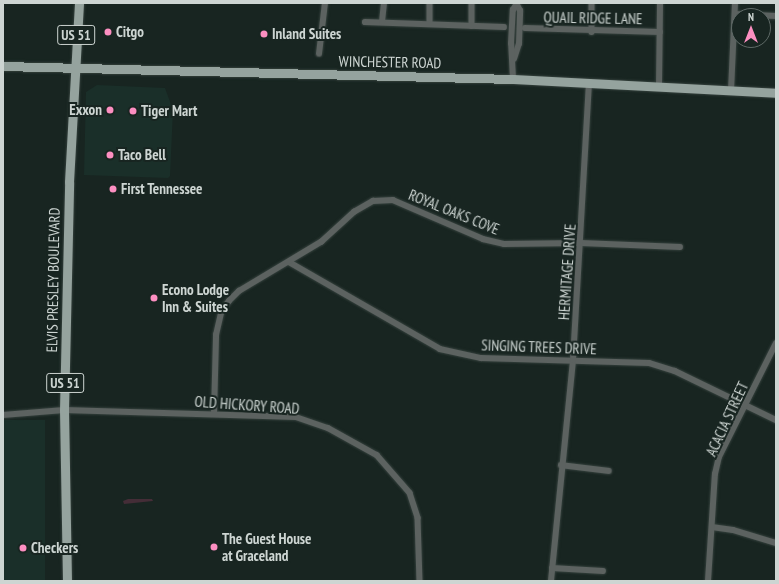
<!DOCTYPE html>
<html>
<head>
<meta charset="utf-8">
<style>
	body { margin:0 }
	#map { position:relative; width:779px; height:584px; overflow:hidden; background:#182521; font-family:"PT Sans Narrow",sans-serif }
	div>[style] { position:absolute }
	.built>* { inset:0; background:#1a2f29; transform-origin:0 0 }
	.green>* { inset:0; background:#442d37 }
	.roads { filter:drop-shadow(0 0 1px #35413d) drop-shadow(0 0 1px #35413d) }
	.minor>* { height:5.5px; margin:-2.75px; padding:0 2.75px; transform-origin:2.75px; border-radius:2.75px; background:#5c6260 }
	.primary>* { height:9px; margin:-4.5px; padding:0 4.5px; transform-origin:4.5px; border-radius:4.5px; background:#95a39e }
	.dots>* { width:11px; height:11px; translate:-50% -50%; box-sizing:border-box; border:2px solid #182521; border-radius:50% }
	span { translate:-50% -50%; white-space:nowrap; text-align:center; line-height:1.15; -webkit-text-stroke:4px #182521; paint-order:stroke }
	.shield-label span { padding:1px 3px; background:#182521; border:1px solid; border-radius:3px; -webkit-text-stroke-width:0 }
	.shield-label { font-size:14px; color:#cdd5d2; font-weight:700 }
	.street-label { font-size:15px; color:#cdd5d2 }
	.poi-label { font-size:15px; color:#cdd5d2; font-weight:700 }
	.left { translate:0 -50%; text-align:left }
	.right { translate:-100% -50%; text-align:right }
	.frame { position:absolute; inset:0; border:4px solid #cdd5d2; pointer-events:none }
	.north { position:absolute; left:731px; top:8px; width:40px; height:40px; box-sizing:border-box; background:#182521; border:1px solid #606b68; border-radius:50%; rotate:0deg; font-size:11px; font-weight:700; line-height:16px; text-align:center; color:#cdd5d2 }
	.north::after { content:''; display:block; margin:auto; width:14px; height:18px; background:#fc8fc1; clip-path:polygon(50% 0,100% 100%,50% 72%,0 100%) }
</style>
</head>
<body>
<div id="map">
	<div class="built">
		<i style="clip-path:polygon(97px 85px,165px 88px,173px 110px,170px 176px,168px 178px,84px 175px,86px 92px)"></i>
		<i style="left:45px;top:420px;width:161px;height:42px;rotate:90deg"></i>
	</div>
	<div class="green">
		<i style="clip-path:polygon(128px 499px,152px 499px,153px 501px,124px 504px,123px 501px)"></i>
	</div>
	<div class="roads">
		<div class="minor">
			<i style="left:430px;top:3px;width:21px;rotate:90deg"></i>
			<i style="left:472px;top:3px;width:23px;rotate:90deg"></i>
			<i style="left:592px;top:3px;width:29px;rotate:90deg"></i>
			<i style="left:735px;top:14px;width:41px;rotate:2.8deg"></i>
			<i style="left:365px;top:22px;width:139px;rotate:2.1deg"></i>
			<i style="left:382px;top:22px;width:19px;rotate:-84deg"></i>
			<i style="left:525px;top:28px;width:135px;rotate:1.7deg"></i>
			<i style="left:319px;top:54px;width:51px;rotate:-83.3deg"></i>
			<i style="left:514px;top:59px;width:16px;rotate:-72deg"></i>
			<i style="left:519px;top:44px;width:33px;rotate:-88deg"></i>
			<i style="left:520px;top:11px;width:7px;rotate:-117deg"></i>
			<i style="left:513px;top:79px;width:35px;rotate:-93deg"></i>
			<i style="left:511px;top:44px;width:34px;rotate:-87deg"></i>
			<i style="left:513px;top:10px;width:8px;rotate:-60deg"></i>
			<i style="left:659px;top:87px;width:84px;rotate:-89.3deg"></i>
			<i style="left:731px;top:91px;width:88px;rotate:-87.4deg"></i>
			<i style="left:289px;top:262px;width:174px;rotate:29.9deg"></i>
			<i style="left:440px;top:349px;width:42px;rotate:12.4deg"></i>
			<i style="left:481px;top:358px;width:168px;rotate:1.7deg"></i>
			<i style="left:649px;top:363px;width:27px;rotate:17deg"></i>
			<i style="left:675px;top:371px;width:112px;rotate:25.9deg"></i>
			<i style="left:214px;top:414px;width:79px;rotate:-88.5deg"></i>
			<i style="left:216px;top:335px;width:26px;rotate:-77deg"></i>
			<i style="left:222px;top:310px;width:11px;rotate:-52deg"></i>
			<i style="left:229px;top:301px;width:14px;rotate:-45deg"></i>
			<i style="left:239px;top:291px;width:96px;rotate:-30.9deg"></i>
			<i style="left:321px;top:242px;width:45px;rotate:-42.3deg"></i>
			<i style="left:354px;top:212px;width:22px;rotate:-30deg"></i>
			<i style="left:373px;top:201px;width:20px;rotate:-3deg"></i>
			<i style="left:393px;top:200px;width:98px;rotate:23.4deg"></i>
			<i style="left:483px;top:239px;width:22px;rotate:13deg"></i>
			<i style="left:504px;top:244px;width:77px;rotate:-0.7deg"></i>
			<i style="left:581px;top:243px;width:99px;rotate:2.3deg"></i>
			<i style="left:3px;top:415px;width:61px;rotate:-4.7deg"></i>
			<i style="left:64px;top:410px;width:232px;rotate:1.7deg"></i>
			<i style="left:296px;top:417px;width:34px;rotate:19deg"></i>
			<i style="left:328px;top:428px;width:56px;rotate:28.9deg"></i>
			<i style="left:377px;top:455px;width:50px;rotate:49deg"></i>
			<i style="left:410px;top:493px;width:26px;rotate:72deg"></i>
			<i style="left:418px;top:518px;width:63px;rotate:88.2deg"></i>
			<i style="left:561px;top:465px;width:48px;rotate:7.1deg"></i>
			<i style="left:712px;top:527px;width:21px;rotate:8deg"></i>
			<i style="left:733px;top:530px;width:45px;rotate:16.8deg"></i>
			<i style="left:552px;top:568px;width:51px;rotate:3.4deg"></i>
			<i style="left:551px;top:581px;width:222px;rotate:-84.3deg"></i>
			<i style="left:573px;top:360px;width:276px;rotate:-86.7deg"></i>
			<i style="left:708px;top:581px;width:107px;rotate:-86.3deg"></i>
			<i style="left:715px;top:474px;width:17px;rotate:-77deg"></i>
			<i style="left:719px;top:457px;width:127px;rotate:-63.4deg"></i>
		</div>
		<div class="primary">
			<i style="left:3px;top:66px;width:510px;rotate:1.46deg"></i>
			<i style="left:513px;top:79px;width:263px;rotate:3deg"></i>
			<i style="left:67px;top:581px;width:171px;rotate:-91deg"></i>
			<i style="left:64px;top:410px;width:228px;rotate:-88.7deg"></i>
			<i style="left:69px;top:182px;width:179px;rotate:-86.8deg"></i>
		</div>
	</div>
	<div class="dots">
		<i style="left:108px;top:32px;background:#fc8fc1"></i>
		<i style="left:264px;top:34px;background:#fc8fc1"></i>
		<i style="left:110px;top:110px;background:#fc8fc1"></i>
		<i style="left:133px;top:111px;background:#fc8fc1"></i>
		<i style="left:110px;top:155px;background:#fc8fc1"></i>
		<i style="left:113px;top:189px;background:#fc8fc1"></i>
		<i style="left:154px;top:298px;background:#fc8fc1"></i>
		<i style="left:214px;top:547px;background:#fc8fc1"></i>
		<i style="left:23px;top:548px;background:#fc8fc1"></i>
	</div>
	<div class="shield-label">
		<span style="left:76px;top:35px">US 51</span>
		<span style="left:65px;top:383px">US 51</span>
	</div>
	<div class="street-label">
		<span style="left:593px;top:18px;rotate:1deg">QUAIL RIDGE LANE</span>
		<span style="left:390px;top:62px;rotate:1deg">WINCHESTER ROAD</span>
		<span style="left:454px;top:212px;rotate:22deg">ROYAL OAKS COVE</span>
		<span style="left:567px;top:272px;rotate:-86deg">HERMITAGE DRIVE</span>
		<span style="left:53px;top:280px;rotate:-89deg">ELVIS PRESLEY BOULEVARD</span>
		<span style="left:539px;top:347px;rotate:2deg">SINGING TREES DRIVE</span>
		<span style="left:247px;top:405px;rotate:4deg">OLD HICKORY ROAD</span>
		<span style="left:727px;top:419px;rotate:-65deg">ACACIA STREET</span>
	</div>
	<div class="poi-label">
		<span class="left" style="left:116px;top:32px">Citgo</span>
		<span class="left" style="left:272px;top:34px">Inland Suites</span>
		<span class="right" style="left:102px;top:110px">Exxon</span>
		<span class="left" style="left:141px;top:111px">Tiger Mart</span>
		<span class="left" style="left:118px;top:155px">Taco Bell</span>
		<span class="left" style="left:121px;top:189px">First Tennessee</span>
		<span class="left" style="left:162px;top:298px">Econo Lodge<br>Inn &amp; Suites</span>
		<span class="left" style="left:222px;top:547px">The Guest House<br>at Graceland</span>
		<span class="left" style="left:31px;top:548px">Checkers</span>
	</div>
	<div class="frame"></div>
	<div class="north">N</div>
</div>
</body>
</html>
